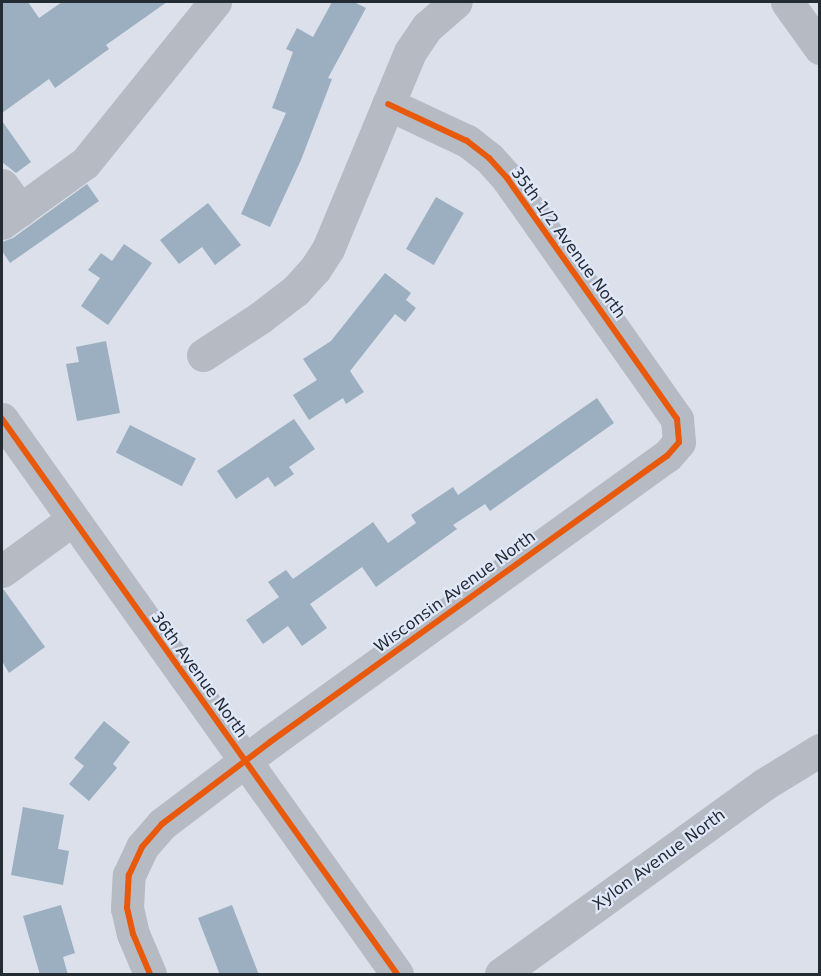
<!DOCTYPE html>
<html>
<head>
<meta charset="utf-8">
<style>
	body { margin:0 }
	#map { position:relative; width:821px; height:976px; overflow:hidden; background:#dbe0eb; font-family:"DejaVu Sans",sans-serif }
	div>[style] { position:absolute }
	.building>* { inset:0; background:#9bafc0; transform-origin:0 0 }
	.minor>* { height:33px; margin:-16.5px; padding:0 16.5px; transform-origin:16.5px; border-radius:16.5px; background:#b5bac3 }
	.cycleway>* { height:6px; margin:-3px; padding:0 3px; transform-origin:3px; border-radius:3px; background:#e8590c }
	span { translate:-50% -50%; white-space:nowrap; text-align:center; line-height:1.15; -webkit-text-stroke:4.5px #e0e8fa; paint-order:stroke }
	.street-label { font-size:16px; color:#242c33 }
	.frame { position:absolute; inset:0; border:3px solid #242c33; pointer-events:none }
</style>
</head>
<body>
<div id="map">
	<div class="building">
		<i style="clip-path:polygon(2px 2px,28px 2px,39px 18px,62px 2px,167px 2px,106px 45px,109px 49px,55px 88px,49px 79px,2px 113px)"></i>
		<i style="clip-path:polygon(332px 2px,354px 2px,366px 8px,328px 78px,332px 79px,301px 160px,270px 227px,241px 214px,286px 113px,272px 108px,293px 52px,286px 49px,297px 28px,313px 37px)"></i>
		<i style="clip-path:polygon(2px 121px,31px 162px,16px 173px,2px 162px)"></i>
		<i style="clip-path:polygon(87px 184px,99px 201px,10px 263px,2px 251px,2px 242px,13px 238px)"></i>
		<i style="left:436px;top:197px;width:32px;height:60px;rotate:30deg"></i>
		<i style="clip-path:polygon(208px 203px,241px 245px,215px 265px,202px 247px,179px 264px,160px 240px)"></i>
		<i style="clip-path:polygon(124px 244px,152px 263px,108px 325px,81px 306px,100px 278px,88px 270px,101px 253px,112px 261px)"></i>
		<i style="clip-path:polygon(385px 273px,411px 293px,406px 300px,416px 308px,405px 322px,395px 314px,350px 371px,364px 392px,346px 404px,343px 398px,309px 420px,293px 395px,317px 380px,303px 359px,331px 341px)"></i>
		<i style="clip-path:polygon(106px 341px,120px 413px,77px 421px,66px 364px,79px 362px,76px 347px)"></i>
		<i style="clip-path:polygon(597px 398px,614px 423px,490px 511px,485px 504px,453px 525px,457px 529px,376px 587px,362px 567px,310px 604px,327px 628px,302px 646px,288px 626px,263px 644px,246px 620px,279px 597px,268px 582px,286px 570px,293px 579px,373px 522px,388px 543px,416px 523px,411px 515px,453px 487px,458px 495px)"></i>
		<i style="clip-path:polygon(294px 419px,315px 449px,289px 467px,294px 474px,275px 487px,268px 477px,236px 499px,217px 471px)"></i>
		<i style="left:130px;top:425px;width:74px;height:31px;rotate:27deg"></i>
		<i style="clip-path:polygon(2px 589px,4px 590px,45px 647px,9px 673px,2px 661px)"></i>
		<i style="clip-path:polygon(104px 721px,130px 742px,113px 764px,117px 768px,89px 801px,69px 784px,84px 766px,74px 758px)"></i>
		<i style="clip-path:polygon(23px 807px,64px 815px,58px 849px,69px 851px,63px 885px,11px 875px)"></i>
		<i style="clip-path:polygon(61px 905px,75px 953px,63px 957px,68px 975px,40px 975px,23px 916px)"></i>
		<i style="clip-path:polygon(232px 905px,259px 975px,220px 975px,198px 918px)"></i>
	</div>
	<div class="minor">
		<i style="left:787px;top:2px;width:57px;rotate:54.3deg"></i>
		<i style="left:2px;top:185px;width:31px;rotate:54deg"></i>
		<i style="left:2px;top:223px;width:102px;rotate:-35.9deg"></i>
		<i style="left:85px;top:163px;width:207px;rotate:-51.1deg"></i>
		<i style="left:203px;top:355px;width:69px;rotate:-33.2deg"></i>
		<i style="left:261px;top:317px;width:44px;rotate:-37.6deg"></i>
		<i style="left:296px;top:290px;width:28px;rotate:-48deg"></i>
		<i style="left:315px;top:269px;width:24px;rotate:-57deg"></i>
		<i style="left:328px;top:249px;width:213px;rotate:-67.4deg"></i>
		<i style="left:410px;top:52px;width:30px;rotate:-56deg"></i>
		<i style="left:427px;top:27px;width:38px;rotate:-41deg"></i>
		<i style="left:2px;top:419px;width:681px;rotate:54.56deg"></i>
		<i style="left:2px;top:571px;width:87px;rotate:-36.1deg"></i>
		<i style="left:150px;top:974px;width:43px;rotate:-113deg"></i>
		<i style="left:133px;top:934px;width:27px;rotate:-103deg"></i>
		<i style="left:127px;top:908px;width:33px;rotate:-87deg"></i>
		<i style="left:129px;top:875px;width:31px;rotate:-65deg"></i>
		<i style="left:142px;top:847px;width:30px;rotate:-49deg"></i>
		<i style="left:162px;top:824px;width:136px;rotate:-37.2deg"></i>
		<i style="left:270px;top:742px;width:489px;rotate:-35.8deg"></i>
		<i style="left:667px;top:456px;width:18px;rotate:-49deg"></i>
		<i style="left:679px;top:442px;width:23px;rotate:-95deg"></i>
		<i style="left:677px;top:419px;width:294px;rotate:-125.2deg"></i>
		<i style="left:508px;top:179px;width:28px;rotate:-132deg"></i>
		<i style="left:489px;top:158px;width:28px;rotate:-142deg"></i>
		<i style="left:467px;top:141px;width:87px;rotate:-154.9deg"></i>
		<i style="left:501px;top:974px;width:323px;rotate:-35.8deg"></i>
		<i style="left:763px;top:785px;width:67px;rotate:-31.6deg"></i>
	</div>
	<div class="cycleway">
		<i style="left:2px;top:419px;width:681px;rotate:54.56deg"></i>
		<i style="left:150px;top:974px;width:43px;rotate:-113deg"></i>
		<i style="left:133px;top:934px;width:27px;rotate:-103deg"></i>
		<i style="left:127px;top:908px;width:33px;rotate:-87deg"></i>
		<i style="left:129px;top:875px;width:31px;rotate:-65deg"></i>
		<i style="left:142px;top:847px;width:30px;rotate:-49deg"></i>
		<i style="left:162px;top:824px;width:136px;rotate:-37.2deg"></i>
		<i style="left:270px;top:742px;width:489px;rotate:-35.8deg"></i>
		<i style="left:667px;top:456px;width:18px;rotate:-49deg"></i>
		<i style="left:679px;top:442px;width:23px;rotate:-95deg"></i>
		<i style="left:677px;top:419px;width:294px;rotate:-125.2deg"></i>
		<i style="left:508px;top:179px;width:28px;rotate:-132deg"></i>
		<i style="left:489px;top:158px;width:28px;rotate:-142deg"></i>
		<i style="left:467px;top:141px;width:87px;rotate:-154.9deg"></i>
	</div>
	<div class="street-label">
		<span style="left:568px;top:243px;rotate:54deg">35th 1/2 Avenue North</span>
		<span style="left:455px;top:592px;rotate:-36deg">Wisconsin Avenue North</span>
		<span style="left:199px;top:675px;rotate:54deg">36th Avenue North</span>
		<span style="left:659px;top:860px;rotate:-36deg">Xylon Avenue North</span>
	</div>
	<div class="frame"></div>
</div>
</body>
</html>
